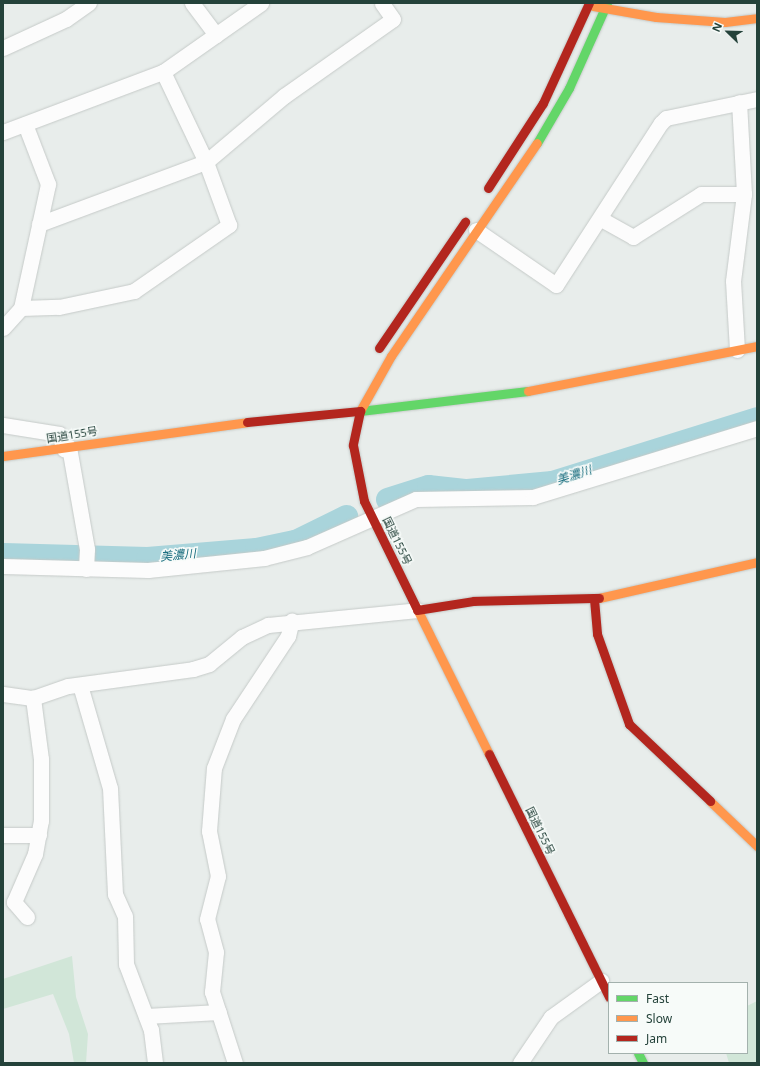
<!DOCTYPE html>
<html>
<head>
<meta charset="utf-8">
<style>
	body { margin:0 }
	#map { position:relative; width:760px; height:1066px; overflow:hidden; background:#e8edeb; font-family:"Noto Sans","Noto Sans JP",sans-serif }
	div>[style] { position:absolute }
	.green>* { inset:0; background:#d1e6d8 }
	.river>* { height:23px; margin:-11.5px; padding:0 11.5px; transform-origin:11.5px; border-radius:11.5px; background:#a9d4db }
	.roads { filter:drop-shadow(0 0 1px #c5cac8) drop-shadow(0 0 1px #c5cac8) }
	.street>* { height:15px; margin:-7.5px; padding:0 7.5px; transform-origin:7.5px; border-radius:7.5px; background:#fcfcfc }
	.fast>* { height:9px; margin:-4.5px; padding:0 4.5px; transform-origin:4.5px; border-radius:4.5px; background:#63d668 }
	.slow>* { height:9px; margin:-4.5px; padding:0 4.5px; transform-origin:4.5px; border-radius:4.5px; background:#ff974d }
	.jam>* { height:9px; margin:-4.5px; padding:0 4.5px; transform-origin:4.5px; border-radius:4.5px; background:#b3261e }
	span { translate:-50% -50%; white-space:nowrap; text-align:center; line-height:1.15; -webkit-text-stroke:3px #f7fbf9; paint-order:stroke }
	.street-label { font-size:11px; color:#24423a }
	.water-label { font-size:12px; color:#1c6f80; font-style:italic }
	.frame { position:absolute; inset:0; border:4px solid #24423a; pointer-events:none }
	.legend { position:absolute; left:608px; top:982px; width:140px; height:72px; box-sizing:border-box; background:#f7fbf9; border:1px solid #a3b1ad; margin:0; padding:5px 7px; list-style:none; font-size:12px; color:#24423a }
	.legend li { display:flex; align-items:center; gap:8px; height:20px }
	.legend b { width:20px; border:1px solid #a3b1ad }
	.north { position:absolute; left:708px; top:12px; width:40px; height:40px; -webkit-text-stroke:3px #f7fbf9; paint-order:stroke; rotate:293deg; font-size:11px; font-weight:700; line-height:16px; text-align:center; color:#24423a }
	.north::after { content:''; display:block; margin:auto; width:14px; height:18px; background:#24423a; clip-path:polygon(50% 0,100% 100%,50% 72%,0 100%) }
</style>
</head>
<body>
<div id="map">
	<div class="green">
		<i style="clip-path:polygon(72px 956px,76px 997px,88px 1034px,86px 1063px,74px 1063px,69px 1034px,53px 994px,3px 1009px,3px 979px)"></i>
		<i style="clip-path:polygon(757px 1001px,757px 1063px,729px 1063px,726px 1053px,747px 1053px,747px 1006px)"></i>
	</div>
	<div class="river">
		<i style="left:387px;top:499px;width:43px;rotate:-17.6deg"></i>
		<i style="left:428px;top:486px;width:39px;rotate:6deg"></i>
		<i style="left:467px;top:490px;width:85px;rotate:-5.4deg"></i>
		<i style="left:552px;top:482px;width:215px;rotate:-17.3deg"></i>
		<i style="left:3px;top:554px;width:144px;rotate:1.6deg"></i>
		<i style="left:147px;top:558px;width:109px;rotate:-4.7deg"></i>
		<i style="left:256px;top:549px;width:40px;rotate:-12deg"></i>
		<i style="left:295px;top:541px;width:57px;rotate:-26.1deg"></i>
	</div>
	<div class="roads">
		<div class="street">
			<i style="left:192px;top:3px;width:40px;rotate:53deg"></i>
			<i style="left:3px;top:48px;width:69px;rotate:-24.7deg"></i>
			<i style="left:66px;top:19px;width:28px;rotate:-35deg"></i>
			<i style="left:3px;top:132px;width:171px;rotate:-20.6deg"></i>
			<i style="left:163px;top:72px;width:120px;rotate:-35.1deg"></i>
			<i style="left:601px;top:219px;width:37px;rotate:29deg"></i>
			<i style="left:633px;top:237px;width:80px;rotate:-32.3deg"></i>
			<i style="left:701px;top:194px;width:43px"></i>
			<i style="left:39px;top:224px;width:178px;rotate:-20.4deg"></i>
			<i style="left:206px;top:162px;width:102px;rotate:-40.2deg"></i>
			<i style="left:284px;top:96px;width:133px;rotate:-35.2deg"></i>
			<i style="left:393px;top:19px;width:19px;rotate:-125deg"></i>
			<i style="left:476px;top:230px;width:97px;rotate:34.5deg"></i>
			<i style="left:556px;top:285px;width:193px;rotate:-57.1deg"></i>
			<i style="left:661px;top:123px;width:7px;rotate:-45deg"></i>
			<i style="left:666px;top:118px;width:93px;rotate:-11.8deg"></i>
			<i style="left:21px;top:308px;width:38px;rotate:-2deg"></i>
			<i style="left:59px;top:307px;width:77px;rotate:-12deg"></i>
			<i style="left:134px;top:291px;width:116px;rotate:-34.8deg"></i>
			<i style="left:229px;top:225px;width:67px;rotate:-110.1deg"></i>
			<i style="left:206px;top:162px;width:100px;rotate:-115.5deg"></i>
			<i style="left:3px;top:328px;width:27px;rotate:-48deg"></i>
			<i style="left:21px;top:308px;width:127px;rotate:-77.7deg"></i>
			<i style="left:48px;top:184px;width:64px;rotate:-111deg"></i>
			<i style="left:737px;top:350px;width:69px;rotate:-93.3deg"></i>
			<i style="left:733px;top:281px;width:88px;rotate:-82.8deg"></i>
			<i style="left:744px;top:194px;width:92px;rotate:-93.1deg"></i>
			<i style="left:3px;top:425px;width:57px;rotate:9.1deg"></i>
			<i style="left:59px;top:434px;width:16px;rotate:72deg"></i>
			<i style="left:69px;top:447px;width:104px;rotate:80deg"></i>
			<i style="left:87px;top:549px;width:20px;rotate:93deg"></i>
			<i style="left:3px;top:566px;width:145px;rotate:1.6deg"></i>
			<i style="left:148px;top:570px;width:117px;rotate:-5.9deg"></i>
			<i style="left:264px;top:558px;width:44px;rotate:-14.3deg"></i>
			<i style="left:307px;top:547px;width:119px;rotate:-23.8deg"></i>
			<i style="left:416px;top:499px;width:117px;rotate:-1deg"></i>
			<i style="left:533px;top:497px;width:234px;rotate:-17.1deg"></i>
			<i style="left:80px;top:685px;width:107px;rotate:73.8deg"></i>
			<i style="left:110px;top:788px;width:106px;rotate:87.3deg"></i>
			<i style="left:115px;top:894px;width:24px;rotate:66deg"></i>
			<i style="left:125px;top:916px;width:48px;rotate:88.8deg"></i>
			<i style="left:126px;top:964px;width:71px;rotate:69.3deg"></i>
			<i style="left:151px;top:1030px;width:33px;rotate:83deg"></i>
			<i style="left:3px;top:694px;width:30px;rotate:8deg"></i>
			<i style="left:33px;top:698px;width:37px;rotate:-19deg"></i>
			<i style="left:68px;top:686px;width:126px;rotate:-7.7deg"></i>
			<i style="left:193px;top:669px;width:17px;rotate:-17deg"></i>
			<i style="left:209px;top:664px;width:43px;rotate:-39.3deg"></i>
			<i style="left:242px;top:637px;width:29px;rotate:-25deg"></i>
			<i style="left:268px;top:625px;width:150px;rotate:-5.7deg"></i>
			<i style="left:3px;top:835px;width:36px"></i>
			<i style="left:27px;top:917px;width:20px;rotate:-131deg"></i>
			<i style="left:14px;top:902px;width:52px;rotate:-66.4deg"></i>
			<i style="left:35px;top:854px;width:34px;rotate:-80deg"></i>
			<i style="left:41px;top:821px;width:62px;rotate:-90deg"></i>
			<i style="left:41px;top:759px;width:62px;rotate:-97.5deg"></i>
			<i style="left:146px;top:1016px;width:73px;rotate:-3.1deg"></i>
			<i style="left:235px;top:1063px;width:75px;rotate:-107.9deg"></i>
			<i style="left:212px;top:992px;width:40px;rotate:-84.3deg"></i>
			<i style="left:216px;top:952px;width:34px;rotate:-105deg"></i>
			<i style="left:207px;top:919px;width:44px;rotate:-75.7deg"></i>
			<i style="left:218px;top:876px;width:46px;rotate:-101.3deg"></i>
			<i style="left:209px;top:831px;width:63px;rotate:-85.5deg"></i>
			<i style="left:214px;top:768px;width:53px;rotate:-68.8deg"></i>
			<i style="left:233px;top:719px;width:100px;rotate:-56.5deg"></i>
			<i style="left:288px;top:636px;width:16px;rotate:-76deg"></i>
			<i style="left:520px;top:1063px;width:55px;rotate:-56deg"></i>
			<i style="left:551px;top:1017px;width:62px;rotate:-35.8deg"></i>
		</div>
		<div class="fast">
			<i style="left:537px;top:143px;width:64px;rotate:-59.8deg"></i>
			<i style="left:569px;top:88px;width:93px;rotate:-65.9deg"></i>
			<i style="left:360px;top:411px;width:169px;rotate:-6.8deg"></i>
			<i style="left:638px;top:1053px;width:11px;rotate:63deg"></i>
		</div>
		<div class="slow">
			<i style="left:593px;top:6px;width:64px;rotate:9.9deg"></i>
			<i style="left:656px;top:17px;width:69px;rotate:4.1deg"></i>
			<i style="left:725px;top:22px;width:32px;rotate:-7deg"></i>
			<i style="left:528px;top:391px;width:233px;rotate:-11.1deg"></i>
			<i style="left:360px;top:411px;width:63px;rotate:-60.6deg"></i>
			<i style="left:391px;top:356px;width:258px;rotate:-55.6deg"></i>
			<i style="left:3px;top:456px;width:246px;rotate:-7.9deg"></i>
			<i style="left:599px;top:598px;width:162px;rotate:-12.8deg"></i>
			<i style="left:416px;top:607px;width:164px;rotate:63.6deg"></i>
			<i style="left:710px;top:801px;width:65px;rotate:43.8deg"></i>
		</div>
		<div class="jam">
			<i style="left:488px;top:188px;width:101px;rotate:-57.1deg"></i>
			<i style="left:543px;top:103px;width:110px;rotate:-65.3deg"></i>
			<i style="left:379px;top:348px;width:153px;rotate:-55.7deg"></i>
			<i style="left:247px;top:422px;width:114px;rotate:-5.6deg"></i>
			<i style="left:360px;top:411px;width:35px;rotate:102deg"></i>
			<i style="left:353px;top:445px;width:57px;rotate:78.9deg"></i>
			<i style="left:364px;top:501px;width:118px;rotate:63.9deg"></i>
			<i style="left:594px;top:599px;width:35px;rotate:85deg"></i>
			<i style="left:597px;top:634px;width:96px;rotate:70.4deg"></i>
			<i style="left:629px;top:724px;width:112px;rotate:43.5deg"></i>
			<i style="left:417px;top:610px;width:58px;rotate:-9deg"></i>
			<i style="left:474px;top:601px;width:125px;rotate:-1.4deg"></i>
			<i style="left:489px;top:754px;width:271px;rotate:63.7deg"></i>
		</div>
	</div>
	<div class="street-label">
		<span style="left:72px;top:435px;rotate:-9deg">国道155号</span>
		<span style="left:397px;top:541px;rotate:64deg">国道155号</span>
		<span style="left:540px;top:831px;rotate:64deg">国道155号</span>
	</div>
	<div class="water-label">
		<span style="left:574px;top:475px;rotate:-18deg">美濃川</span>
		<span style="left:178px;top:555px;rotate:-5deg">美濃川</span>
	</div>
	<div class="frame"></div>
	<ul class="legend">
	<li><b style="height:5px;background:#63d668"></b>Fast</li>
	<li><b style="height:5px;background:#ff974d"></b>Slow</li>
	<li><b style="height:5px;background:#b3261e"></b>Jam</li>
	</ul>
	<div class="north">N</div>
</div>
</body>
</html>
